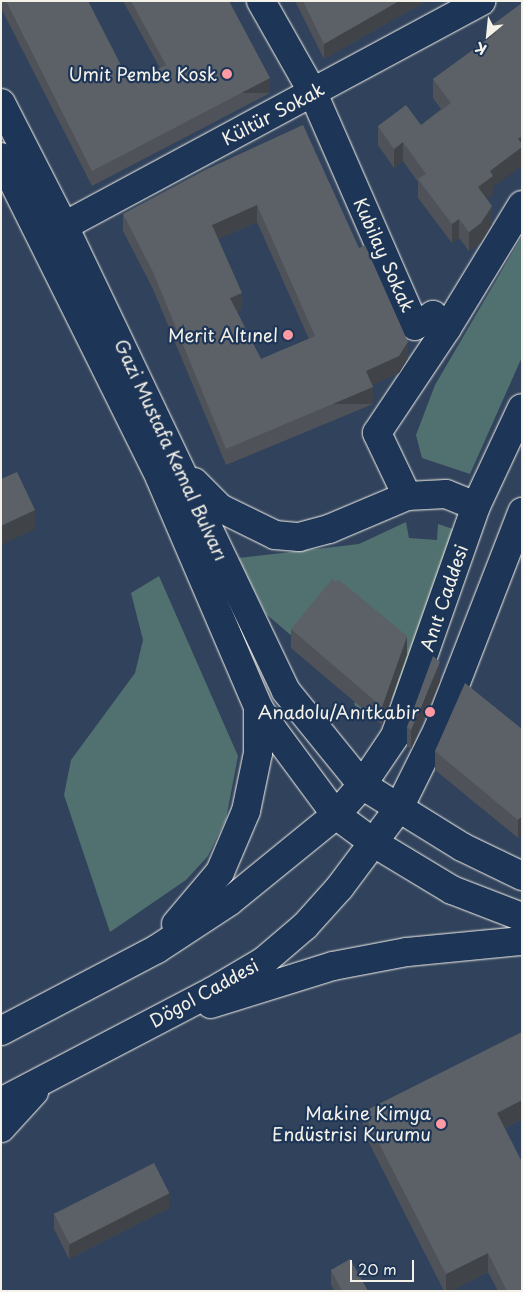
<!DOCTYPE html>
<html>
<head>
<meta charset="utf-8">
<style>
	body { margin:0 }
	#map { position:relative; width:523px; height:1292px; overflow:hidden; background:#30425c; font-family:"Playpen Sans",sans-serif }
	div>[style] { position:absolute }
	.green>* { inset:0; background:#517170 }
	.roads { filter:drop-shadow(0 0 1px #f4f1e8) drop-shadow(0 0 1px #f4f1e8) }
	.minor>* { height:28px; margin:-14px; padding:0 14px; transform-origin:14px; border-radius:14px; background:#1d3557 }
	.major>* { height:28px; margin:-14px; padding:0 14px; transform-origin:14px; border-radius:14px; background:#1d3557 }
	.wall>* { inset:0; background:#4f5359 }
	.shaded-wall>* { inset:0; background:#404448; transform-origin:0 0 }
	.building>* { inset:0; background:#5c6167; transform-origin:0 0 }
	.dots>* { width:14px; height:14px; translate:-50% -50%; box-sizing:border-box; border:2px solid #1d3557; border-radius:50% }
	span { translate:-50% -50%; white-space:nowrap; text-align:center; line-height:1.15; -webkit-text-stroke:4.5px #1d3557; paint-order:stroke }
	.poi-label { font-size:18px; color:#f4f1e8 }
	.right { translate:-100% -50%; text-align:right }
	.street-label { font-size:18px; color:#f4f1e8 }
	.frame { position:absolute; inset:0; border:2px solid #f4f1e8; pointer-events:none }
	.north { position:absolute; left:463px; top:10px; width:50px; height:50px; -webkit-text-stroke:4px #1d3557; paint-order:stroke; rotate:208deg; font-size:14px; font-weight:700; line-height:20px; text-align:center; color:#f4f1e8 }
	.north::after { content:''; display:block; margin:auto; width:18px; height:22px; background:#f4f1e8; clip-path:polygon(50% 0,100% 100%,50% 72%,0 100%) }
	.scale { position:absolute; left:350px; top:1260px; width:64px; height:22px; box-sizing:border-box; border:2px solid #f4f1e8; border-top:0; padding-left:6px; font-size:15px; line-height:18px; white-space:nowrap; color:#f4f1e8; -webkit-text-stroke:4px #1d3557; paint-order:stroke }
</style>
</head>
<body>
<div id="map">
	<div class="green">
		<i style="clip-path:polygon(522px 236px,522px 357px,470px 474px,422px 458px,416px 435px,435px 385px)"></i>
		<i style="clip-path:polygon(406px 522px,409px 538px,437px 540px,438px 524px,453px 529px,398px 691px,385px 709px,360px 711px,354px 704px,391px 647px,293px 637px,266px 614px,239px 558px,359px 544px)"></i>
		<i style="clip-path:polygon(159px 576px,238px 756px,226px 819px,208px 856px,186px 880px,110px 932px,64px 795px,71px 760px,135px 673px,143px 640px,131px 593px)"></i>
	</div>
	<div class="roads">
		<div class="minor">
			<i style="left:261px;top:1px;width:106px;rotate:60.5deg"></i>
			<i style="left:313px;top:93px;width:254px;rotate:66.4deg"></i>
			<i style="left:415px;top:326px;width:21px;rotate:-31deg"></i>
			<i style="left:433px;top:315px;width:19px;rotate:43deg"></i>
			<i style="left:447px;top:328px;width:126px;rotate:123.7deg"></i>
			<i style="left:377px;top:433px;width:70px;rotate:64.5deg"></i>
			<i style="left:64px;top:226px;width:474px;rotate:-28.3deg"></i>
			<i style="left:447px;top:328px;width:144px;rotate:-58.6deg"></i>
		</div>
		<div class="major">
			<i style="left:1px;top:103px;width:138px;rotate:62.9deg"></i>
			<i style="left:64px;top:226px;width:515px;rotate:64.48deg"></i>
			<i style="left:286px;top:691px;width:121px;rotate:51deg"></i>
			<i style="left:362px;top:785px;width:118px;rotate:31.8deg"></i>
			<i style="left:462px;top:847px;width:67px;rotate:25.8deg"></i>
			<i style="left:1px;top:157px;width:358px;rotate:63.6deg"></i>
			<i style="left:160px;top:478px;width:249px;rotate:66.8deg"></i>
			<i style="left:258px;top:707px;width:27px;rotate:57deg"></i>
			<i style="left:273px;top:730px;width:106px;rotate:53.5deg"></i>
			<i style="left:336px;top:815px;width:47px;rotate:36.4deg"></i>
			<i style="left:374px;top:843px;width:91px;rotate:31.1deg"></i>
			<i style="left:452px;top:890px;width:75px;rotate:21.1deg"></i>
			<i style="left:194px;top:482px;width:37px;rotate:45deg"></i>
			<i style="left:220px;top:508px;width:61px;rotate:26.1deg"></i>
			<i style="left:275px;top:535px;width:24px;rotate:5deg"></i>
			<i style="left:299px;top:537px;width:31px;rotate:-15deg"></i>
			<i style="left:329px;top:529px;width:85px;rotate:-22.9deg"></i>
			<i style="left:407px;top:496px;width:39px;rotate:-3deg"></i>
			<i style="left:446px;top:494px;width:32px;rotate:22deg"></i>
			<i style="left:176px;top:924px;width:68px;rotate:-49.8deg"></i>
			<i style="left:220px;top:872px;width:66px;rotate:-66.9deg"></i>
			<i style="left:246px;top:811px;width:59px;rotate:-78.3deg"></i>
			<i style="left:258px;top:753px;width:46px;rotate:-90deg"></i>
			<i style="left:211px;top:1004px;width:128px;rotate:-17.3deg"></i>
			<i style="left:333px;top:966px;width:75px;rotate:-10.7deg"></i>
			<i style="left:407px;top:952px;width:116px;rotate:-5.5deg"></i>
			<i style="left:1px;top:1031px;width:176px;rotate:-27.7deg"></i>
			<i style="left:157px;top:949px;width:87px;rotate:-33.3deg"></i>
			<i style="left:230px;top:901px;width:136px;rotate:-39.1deg"></i>
			<i style="left:336px;top:815px;width:40px;rotate:-49deg"></i>
			<i style="left:362px;top:785px;width:59px;rotate:-56deg"></i>
			<i style="left:395px;top:736px;width:244px;rotate:-70.6deg"></i>
			<i style="left:476px;top:506px;width:108px;rotate:-64.9deg"></i>
			<i style="left:1px;top:1102px;width:239px;rotate:-27.6deg"></i>
			<i style="left:213px;top:991px;width:59px;rotate:-30.5deg"></i>
			<i style="left:264px;top:961px;width:54px;rotate:-40.5deg"></i>
			<i style="left:305px;top:926px;width:52px;rotate:-48.1deg"></i>
			<i style="left:340px;top:887px;width:99px;rotate:-53.2deg"></i>
			<i style="left:399px;top:808px;width:88px;rotate:-63.7deg"></i>
			<i style="left:438px;top:729px;width:233px;rotate:-68.8deg"></i>
			<i style="left:1px;top:1128px;width:49px;rotate:-47.5deg"></i>
		</div>
	</div>
	<div class="wall">
		<i style="clip-path:polygon(1px 1px,88px 1px,130px 83px,160px 68px,123px 1px,229px 1px,270px 93px,92px 186px,1px 8px)"></i>
		<i style="clip-path:polygon(295px 1px,426px 1px,324px 59px)"></i>
		<i style="clip-path:polygon(522px 3px,493px 187px,493px 195px,487px 199px,492px 224px,481px 242px,469px 251px,459px 238px,452px 243px,418px 198px,418px 182px,403px 161px,394px 168px,378px 145px,378px 126px,421px 125px,441px 109px,433px 98px,433px 79px,491px 37px,491px 26px)"></i>
		<i style="clip-path:polygon(evenodd,303px 125px,408px 358px,399px 373px,372px 385px,373px 404px,226px 465px,153px 289px,123px 231px,123px 214px,303px 125px,257px 222px,309px 339px,261px 359px,237px 312px,242px 309px,218px 239px,257px 222px)"></i>
		<i style="clip-path:polygon(291px 629px,407px 654px,382px 725px,291px 648px)"></i>
		<i style="clip-path:polygon(440px 681px,411px 749px,407px 746px,407px 727px)"></i>
		<i style="clip-path:polygon(522px 729px,518px 838px,435px 770px,435px 751px)"></i>
		<i style="clip-path:polygon(522px 1032px,522px 1119px,505px 1128px,522px 1291px,498px 1291px,488px 1272px,451px 1291px,444px 1291px,363px 1131px,363px 1112px)"></i>
		<i style="clip-path:polygon(169px 1208px,69px 1259px,54px 1229px,54px 1213px)"></i>
		<i style="clip-path:polygon(331px 1270px,368px 1291px,334px 1291px,331px 1284px)"></i>
	</div>
	<div class="shaded-wall">
		<i style="clip-path:polygon(399px 1px,426px 1px,324px 59px,324px 44px)"></i>
		<i style="left:270px;top:78px;width:15px;height:201px;rotate:90deg"></i>
		<i style="clip-path:polygon(522px 136px,522px 166px,493px 187px,493px 195px,478px 206px,478px 187px,490px 171px,518px 139px)"></i>
		<i style="clip-path:polygon(403px 142px,403px 161px,394px 168px,394px 149px)"></i>
		<i style="clip-path:polygon(257px 205px,257px 222px,212px 242px,212px 225px)"></i>
		<i style="clip-path:polygon(492px 206px,492px 224px,481px 242px,469px 251px,469px 232px)"></i>
		<i style="clip-path:polygon(459px 219px,459px 238px,452px 243px,452px 224px)"></i>
		<i style="clip-path:polygon(242px 293px,242px 309px,230px 315px,230px 298px)"></i>
		<i style="clip-path:polygon(408px 342px,408px 358px,399px 373px,366px 388px,366px 371px)"></i>
		<i style="left:373px;top:387px;width:17px;height:160px;rotate:90deg"></i>
		<i style="clip-path:polygon(35px 510px,35px 529px,1px 545px,1px 526px)"></i>
		<i style="clip-path:polygon(407px 636px,407px 654px,382px 725px,382px 707px)"></i>
		<i style="clip-path:polygon(440px 662px,440px 681px,411px 749px,411px 730px)"></i>
		<i style="clip-path:polygon(522px 816px,522px 834px,518px 838px,518px 820px)"></i>
		<i style="clip-path:polygon(522px 1100px,522px 1119px,497px 1132px,497px 1113px)"></i>
		<i style="clip-path:polygon(169px 1193px,169px 1208px,69px 1259px,69px 1243px)"></i>
		<i style="clip-path:polygon(488px 1253px,488px 1272px,451px 1291px,446px 1291px,446px 1274px)"></i>
	</div>
	<div class="building">
		<i style="clip-path:polygon(6px 1px,88px 1px,130px 83px,166px 65px,131px 1px,229px 1px,270px 78px,92px 171px)"></i>
		<i style="clip-path:polygon(303px 1px,399px 1px,324px 44px)"></i>
		<i style="clip-path:polygon(522px 3px,522px 136px,518px 139px,522px 144px,522px 147px,490px 171px,493px 176px,478px 187px,492px 206px,481px 223px,469px 232px,459px 219px,452px 224px,418px 179px,426px 174px,403px 142px,394px 149px,378px 126px,406px 105px,421px 125px,451px 103px,433px 79px,496px 33px,491px 26px)"></i>
		<i style="clip-path:polygon(evenodd,303px 125px,359px 248px,365px 245px,408px 342px,399px 356px,366px 371px,373px 387px,226px 449px,153px 272px,123px 214px,205px 170px,303px 125px,257px 205px,315px 336px,261px 359px,230px 298px,242px 293px,212px 225px,257px 205px)"></i>
		<i style="clip-path:polygon(17px 472px,35px 510px,1px 526px,1px 479px)"></i>
		<i style="clip-path:polygon(332px 579px,336px 582px,338px 579px,407px 636px,382px 707px,291px 629px)"></i>
		<i style="clip-path:polygon(433px 656px,440px 662px,411px 730px,407px 727px)"></i>
		<i style="clip-path:polygon(465px 683px,522px 729px,522px 816px,518px 820px,435px 751px)"></i>
		<i style="clip-path:polygon(522px 1032px,522px 1100px,497px 1113px,522px 1162px,522px 1291px,507px 1291px,488px 1253px,446px 1274px,363px 1112px)"></i>
		<i style="left:154px;top:1163px;width:34px;height:112px;rotate:63deg"></i>
		<i style="clip-path:polygon(350px 1259px,368px 1291px,342px 1291px,331px 1270px)"></i>
	</div>
	<div class="dots">
		<i style="left:227px;top:74px;background:#ff9aa2"></i>
		<i style="left:288px;top:335px;background:#ff9aa2"></i>
		<i style="left:430px;top:712px;background:#ff9aa2"></i>
		<i style="left:441px;top:1124px;background:#ff9aa2"></i>
	</div>
	<div class="poi-label">
		<span class="right" style="left:217px;top:74px">Umit Pembe Kosk</span>
		<span class="right" style="left:278px;top:335px">Merit Altınel</span>
		<span class="right" style="left:419px;top:712px">Anadolu/Anıtkabir</span>
		<span class="right" style="left:431px;top:1124px">Makine Kimya<br>Endüstrisi Kurumu</span>
	</div>
	<div class="street-label">
		<span style="left:273px;top:114px;rotate:-28deg">Kültür Sokak</span>
		<span style="left:384px;top:255px;rotate:66deg">Kubilay Sokak</span>
		<span style="left:171px;top:450px;rotate:65deg">Gazi Mustafa Kemal Bulvarı</span>
		<span style="left:444px;top:598px;rotate:-71deg">Anıt Caddesi</span>
		<span style="left:204px;top:993px;rotate:-29deg">Dögol Caddesi</span>
	</div>
	<div class="frame"></div>
	<div class="north">K</div>
	<div class="scale">20 m</div>
</div>
</body>
</html>
